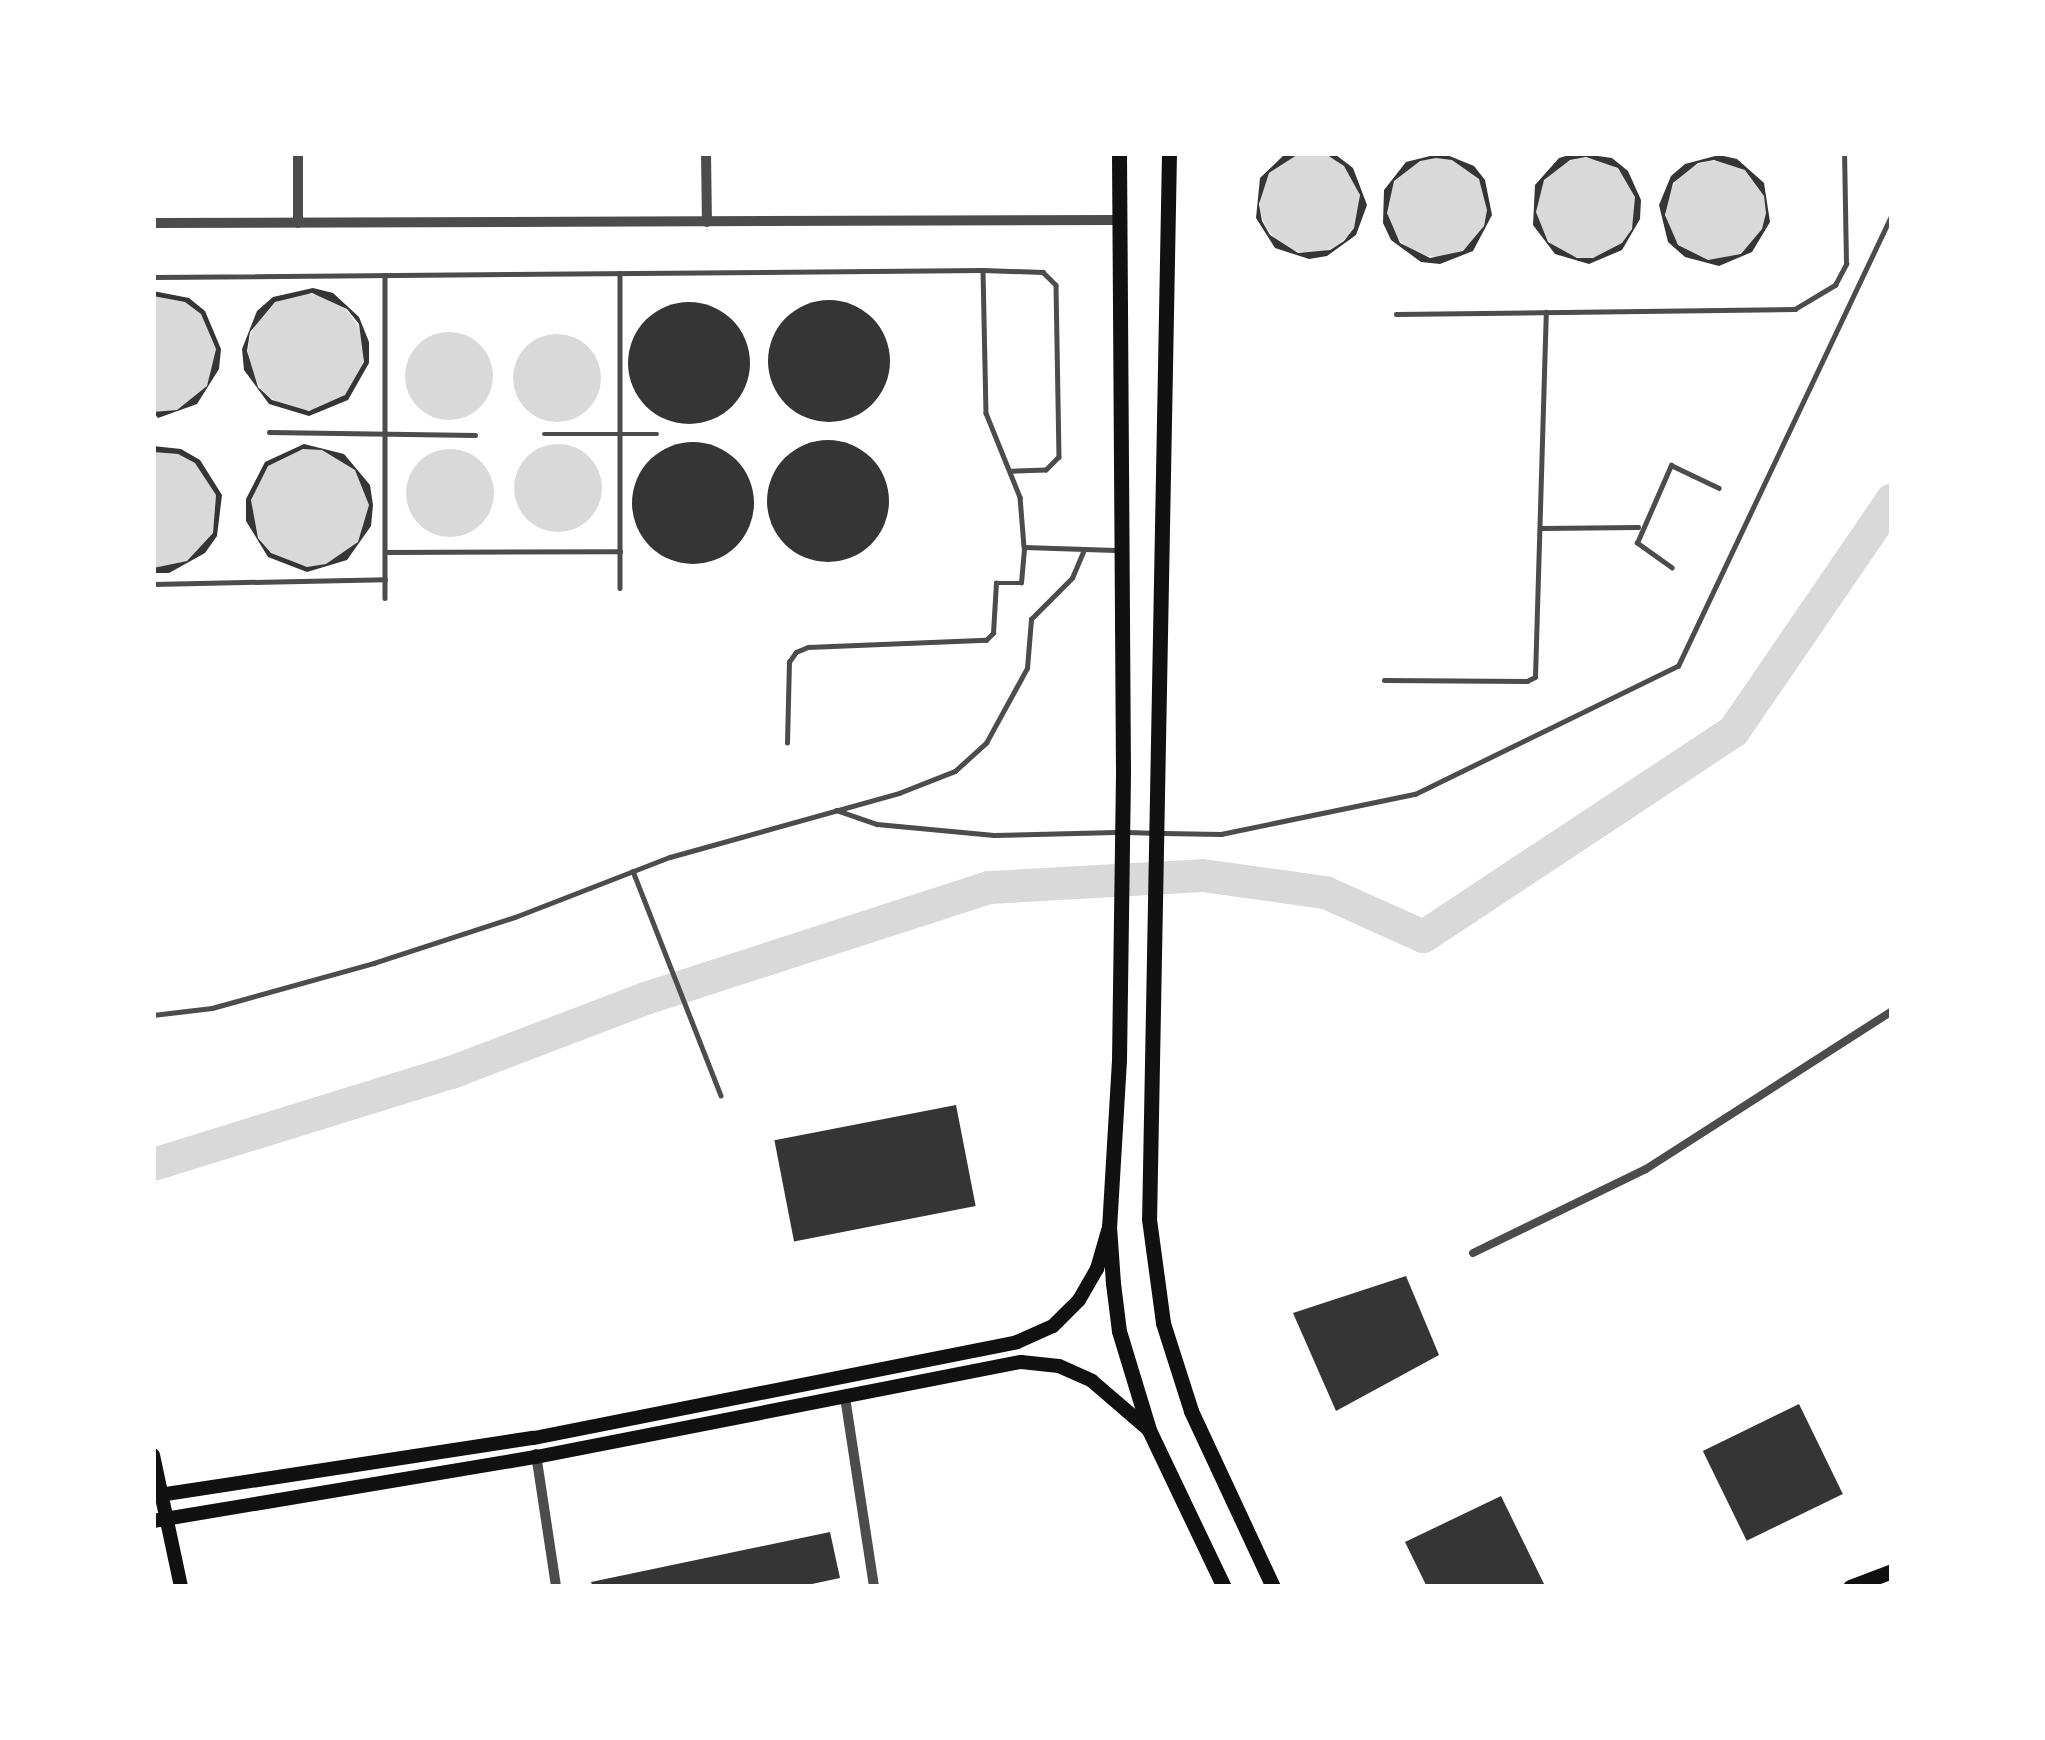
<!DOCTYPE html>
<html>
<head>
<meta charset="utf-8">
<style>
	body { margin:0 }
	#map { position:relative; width:2045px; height:1740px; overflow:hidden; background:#fff; font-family:"Work Sans",sans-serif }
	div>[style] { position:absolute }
	.water>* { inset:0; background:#d9d9d9 }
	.round { border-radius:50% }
	.river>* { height:33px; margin:-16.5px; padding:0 16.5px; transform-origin:16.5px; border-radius:16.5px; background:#d9d9d9 }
	.building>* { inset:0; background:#353535; transform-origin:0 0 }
	.service>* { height:4.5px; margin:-2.25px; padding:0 2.25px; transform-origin:2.25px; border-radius:2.25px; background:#4c4c4c }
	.pedestrian>* { height:8px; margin:-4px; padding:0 4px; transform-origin:4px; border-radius:4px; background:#4c4c4c }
	.minor>* { height:10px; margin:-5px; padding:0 5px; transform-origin:5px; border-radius:5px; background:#4c4c4c }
	.secondary>* { height:14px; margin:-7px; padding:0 7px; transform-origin:7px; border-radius:7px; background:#111 }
	.primary>* { height:15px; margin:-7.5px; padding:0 7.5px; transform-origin:7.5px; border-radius:7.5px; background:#111 }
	span { translate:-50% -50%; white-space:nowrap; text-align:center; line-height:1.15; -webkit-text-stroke:9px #fff; paint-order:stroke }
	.frame { position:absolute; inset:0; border:156px solid #fff; pointer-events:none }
</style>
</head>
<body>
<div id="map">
	<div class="water">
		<i class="round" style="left:1260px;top:153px;width:100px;height:100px"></i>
		<i class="round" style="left:1387px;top:157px;width:100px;height:100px"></i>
		<i class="round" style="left:1536px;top:158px;width:100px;height:100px"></i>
		<i class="round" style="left:1666px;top:161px;width:100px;height:100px"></i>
		<i class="round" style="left:248px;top:294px;width:116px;height:116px"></i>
		<i style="clip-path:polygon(153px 296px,185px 302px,201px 314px,216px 349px,207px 386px,177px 410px,158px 413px,153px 412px)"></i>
		<i class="round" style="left:405px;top:332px;width:88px;height:88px"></i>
		<i class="round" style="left:513px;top:334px;width:88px;height:88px"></i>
		<i class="round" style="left:514px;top:444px;width:88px;height:88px"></i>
		<i class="round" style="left:406px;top:449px;width:88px;height:88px"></i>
		<i class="round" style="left:251px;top:449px;width:118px;height:118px"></i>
		<i style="clip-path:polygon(153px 452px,178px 454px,196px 463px,216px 495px,213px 533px,187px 561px,153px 568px)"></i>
	</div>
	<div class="river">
		<i style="left:153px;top:1164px;width:312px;rotate:-17.2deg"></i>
		<i style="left:451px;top:1072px;width:208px;rotate:-20.9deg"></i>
		<i style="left:645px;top:998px;width:361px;rotate:-17.9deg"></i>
		<i style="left:989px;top:887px;width:213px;rotate:-3.2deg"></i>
		<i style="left:1202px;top:875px;width:124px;rotate:7.9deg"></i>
		<i style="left:1325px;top:892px;width:107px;rotate:24.2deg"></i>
		<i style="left:1423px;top:936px;width:372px;rotate:-33.5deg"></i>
		<i style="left:1733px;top:731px;width:281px;rotate:-55.6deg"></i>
	</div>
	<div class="building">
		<i style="clip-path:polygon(1300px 153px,1269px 173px,1259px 204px,1262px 221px,1270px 235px,1298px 253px,1330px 250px,1344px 241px,1354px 228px,1360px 195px,1344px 166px,1324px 153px,1336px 155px,1353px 168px,1367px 205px,1356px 235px,1327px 256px,1309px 259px,1275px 248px,1256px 218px,1260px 178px,1285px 154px)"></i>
		<i style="clip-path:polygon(evenodd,1442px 153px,1474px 166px,1485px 180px,1492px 215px,1473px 251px,1440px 264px,1421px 262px,1391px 240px,1383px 223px,1384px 190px,1406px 162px,1442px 153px,1436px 158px,1452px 160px,1479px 179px,1487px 210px,1484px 226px,1463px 251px,1430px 258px,1400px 243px,1387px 213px,1394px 181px,1420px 161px,1436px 158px)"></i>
		<i style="clip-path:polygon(evenodd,1576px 153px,1612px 158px,1628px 171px,1641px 200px,1640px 219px,1622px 250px,1589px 264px,1555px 254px,1533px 225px,1535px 185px,1559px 158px,1576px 153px,1586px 157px,1618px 168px,1635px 197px,1632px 229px,1622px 243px,1593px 258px,1577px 258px,1548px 242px,1536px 212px,1544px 180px,1570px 160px,1586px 157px)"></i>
		<i style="clip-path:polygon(evenodd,1719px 155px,1737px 159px,1764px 183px,1770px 222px,1752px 252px,1719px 266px,1685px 257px,1668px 242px,1659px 205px,1671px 176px,1685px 164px,1719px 155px,1714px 160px,1745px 170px,1764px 196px,1766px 213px,1762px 229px,1741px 254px,1708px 260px,1678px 245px,1665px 215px,1673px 183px,1698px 163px,1714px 160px)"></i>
		<i style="clip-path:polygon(evenodd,313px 288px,333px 293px,359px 317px,369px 342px,369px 363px,348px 400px,309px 416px,269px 404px,244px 370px,242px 349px,257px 311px,273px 297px,313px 288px,312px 293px,347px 309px,359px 324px,364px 362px,345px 395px,309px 411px,272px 400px,258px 387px,247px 351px,250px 332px,275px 302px,312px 293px)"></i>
		<i style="clip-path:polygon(153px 291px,189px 298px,205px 311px,221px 349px,219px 369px,197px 404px,158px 418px,153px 412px,177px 410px,207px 386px,216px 349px,201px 314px,185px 302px,153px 296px)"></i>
		<i class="round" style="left:768px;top:300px;width:122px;height:122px"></i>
		<i class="round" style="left:628px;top:302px;width:122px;height:122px"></i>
		<i class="round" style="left:767px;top:440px;width:122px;height:122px"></i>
		<i class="round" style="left:632px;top:442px;width:122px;height:122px"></i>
		<i style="clip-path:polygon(evenodd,304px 444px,344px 454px,370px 485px,373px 505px,371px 526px,347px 560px,307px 572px,268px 557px,246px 521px,246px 499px,265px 462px,304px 444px,303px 449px,322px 450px,355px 470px,369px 505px,358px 542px,326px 564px,307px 567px,271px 553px,258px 538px,251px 500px,268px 466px,303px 449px)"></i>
		<i style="clip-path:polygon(153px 446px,181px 449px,200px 460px,222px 495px,217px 536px,205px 553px,169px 573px,153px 573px,153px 568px,187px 561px,213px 533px,216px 495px,195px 463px,178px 454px,153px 452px)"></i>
		<i style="left:956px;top:1105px;width:103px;height:185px;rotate:79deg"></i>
		<i style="clip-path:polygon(1406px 1276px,1439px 1355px,1336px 1411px,1293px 1313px)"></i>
		<i style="left:1799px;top:1404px;width:100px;height:107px;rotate:64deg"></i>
		<i style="clip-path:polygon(1501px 1496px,1545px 1586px,1427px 1587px,1405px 1542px)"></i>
		<i style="clip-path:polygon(830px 1532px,840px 1578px,798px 1587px,593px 1587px,591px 1582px)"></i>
	</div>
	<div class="service">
		<i style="left:983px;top:270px;width:60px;rotate:1.9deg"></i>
		<i style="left:1043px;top:272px;width:18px;rotate:45deg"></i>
		<i style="left:1056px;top:285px;width:172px;rotate:89deg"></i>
		<i style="left:1059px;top:457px;width:18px;rotate:135deg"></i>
		<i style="left:1046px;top:470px;width:34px;rotate:178deg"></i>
		<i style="left:620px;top:273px;width:315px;rotate:90deg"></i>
		<i style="left:385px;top:275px;width:323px;rotate:90deg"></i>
		<i style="left:153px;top:277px;width:830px;rotate:-0.48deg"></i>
		<i style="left:983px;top:270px;width:143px;rotate:88.8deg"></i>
		<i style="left:986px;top:413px;width:91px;rotate:68deg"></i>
		<i style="left:1020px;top:497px;width:50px;rotate:85.4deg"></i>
		<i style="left:1024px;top:547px;width:91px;rotate:1.9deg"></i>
		<i style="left:1396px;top:314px;width:399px;rotate:-0.7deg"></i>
		<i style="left:1795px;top:309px;width:47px;rotate:-31deg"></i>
		<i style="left:1835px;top:285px;width:24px;rotate:-62deg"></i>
		<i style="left:1846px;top:264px;width:111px;rotate:-91deg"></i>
		<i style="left:269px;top:432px;width:206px;rotate:0.8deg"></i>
		<i style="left:544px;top:434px;width:113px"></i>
		<i style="left:1541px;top:528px;width:97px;rotate:-0.6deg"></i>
		<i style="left:385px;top:552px;width:235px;rotate:-0.2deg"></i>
		<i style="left:1672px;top:568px;width:43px;rotate:-144.5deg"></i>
		<i style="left:1637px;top:543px;width:85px;rotate:-66.4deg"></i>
		<i style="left:1671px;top:465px;width:53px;rotate:25.6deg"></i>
		<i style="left:153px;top:584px;width:232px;rotate:-1.2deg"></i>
		<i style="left:1384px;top:680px;width:143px;rotate:0.4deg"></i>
		<i style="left:1527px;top:681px;width:9px;rotate:-27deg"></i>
		<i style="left:1535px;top:677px;width:365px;rotate:-88.3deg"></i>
		<i style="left:787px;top:743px;width:81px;rotate:-88.6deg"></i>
		<i style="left:789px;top:662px;width:12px;rotate:-55deg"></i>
		<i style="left:796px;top:652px;width:13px;rotate:-23deg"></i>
		<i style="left:808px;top:647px;width:178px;rotate:-2.3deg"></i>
		<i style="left:986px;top:640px;width:10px;rotate:-45deg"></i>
		<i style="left:993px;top:633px;width:50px;rotate:-86.6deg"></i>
		<i style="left:996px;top:583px;width:25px"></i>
		<i style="left:1021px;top:583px;width:36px;rotate:-85deg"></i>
		<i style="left:836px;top:810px;width:43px;rotate:18.9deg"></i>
		<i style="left:877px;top:824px;width:117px;rotate:5.4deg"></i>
		<i style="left:993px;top:835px;width:122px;rotate:-1.4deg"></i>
		<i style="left:1127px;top:832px;width:24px;rotate:2deg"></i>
		<i style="left:1163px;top:833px;width:58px;rotate:1deg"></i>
		<i style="left:1221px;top:834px;width:198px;rotate:-11.7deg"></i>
		<i style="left:1415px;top:794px;width:292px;rotate:-26deg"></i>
		<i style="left:1678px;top:666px;width:500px;rotate:-64.66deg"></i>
		<i style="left:633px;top:871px;width:241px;rotate:68.6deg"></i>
		<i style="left:153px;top:1015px;width:59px;rotate:-6.8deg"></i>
		<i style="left:212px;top:1008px;width:168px;rotate:-15.5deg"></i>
		<i style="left:374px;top:963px;width:148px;rotate:-18.1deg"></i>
		<i style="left:515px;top:917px;width:166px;rotate:-21.2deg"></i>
		<i style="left:670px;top:857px;width:238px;rotate:-15.6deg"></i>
		<i style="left:899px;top:793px;width:60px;rotate:-21.4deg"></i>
		<i style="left:955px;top:771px;width:42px;rotate:-42.1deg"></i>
		<i style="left:986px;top:743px;width:85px;rotate:-61.3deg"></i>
		<i style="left:1027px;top:668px;width:49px;rotate:-85.3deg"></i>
		<i style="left:1031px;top:619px;width:58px;rotate:-45deg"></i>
		<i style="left:1072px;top:578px;width:30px;rotate:-67deg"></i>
	</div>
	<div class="pedestrian">
		<i style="left:1473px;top:1253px;width:192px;rotate:-25.9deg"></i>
		<i style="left:1646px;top:1169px;width:292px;rotate:-32.7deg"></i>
	</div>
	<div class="minor">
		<i style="left:298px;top:153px;width:70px;rotate:90deg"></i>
		<i style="left:706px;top:153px;width:69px;rotate:89.2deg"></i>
		<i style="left:153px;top:223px;width:964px;rotate:-0.18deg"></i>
		<i style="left:845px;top:1397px;width:192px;rotate:81.3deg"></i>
		<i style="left:536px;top:1454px;width:134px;rotate:81.4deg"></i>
	</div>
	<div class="secondary">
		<i style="left:153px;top:1455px;width:135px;rotate:78deg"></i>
		<i style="left:153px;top:1496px;width:385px;rotate:-8.7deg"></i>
		<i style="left:534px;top:1438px;width:492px;rotate:-11.2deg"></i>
		<i style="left:1017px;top:1342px;width:39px;rotate:-24deg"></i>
		<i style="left:1053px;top:1326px;width:37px;rotate:-45deg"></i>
		<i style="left:1079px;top:1300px;width:36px;rotate:-60deg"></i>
		<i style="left:1097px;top:1269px;width:40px;rotate:-74deg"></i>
		<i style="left:153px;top:1521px;width:388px;rotate:-9.5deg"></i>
		<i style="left:536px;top:1457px;width:494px;rotate:-11.1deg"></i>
		<i style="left:1021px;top:1362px;width:38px;rotate:6deg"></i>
		<i style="left:1059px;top:1366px;width:36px;rotate:24deg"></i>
		<i style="left:1092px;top:1381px;width:75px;rotate:40.7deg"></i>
	</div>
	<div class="primary">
		<i style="left:1119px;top:153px;width:621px;rotate:89.63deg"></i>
		<i style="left:1123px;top:774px;width:286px;rotate:90.8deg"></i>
		<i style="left:1119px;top:1060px;width:166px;rotate:93.4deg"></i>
		<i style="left:1109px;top:1226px;width:57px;rotate:86deg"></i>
		<i style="left:1113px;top:1283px;width:48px;rotate:82.9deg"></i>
		<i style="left:1119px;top:1331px;width:103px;rotate:73.1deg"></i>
		<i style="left:1149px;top:1430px;width:174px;rotate:64.5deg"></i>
		<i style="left:1169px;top:153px;width:1066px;rotate:91.07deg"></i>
		<i style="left:1149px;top:1219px;width:105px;rotate:82.3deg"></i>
		<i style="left:1163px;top:1323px;width:92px;rotate:72.3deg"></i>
		<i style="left:1191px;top:1411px;width:194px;rotate:65deg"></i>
		<i style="left:1850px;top:1587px;width:45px;rotate:-20.9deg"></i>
	</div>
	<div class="frame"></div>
</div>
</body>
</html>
